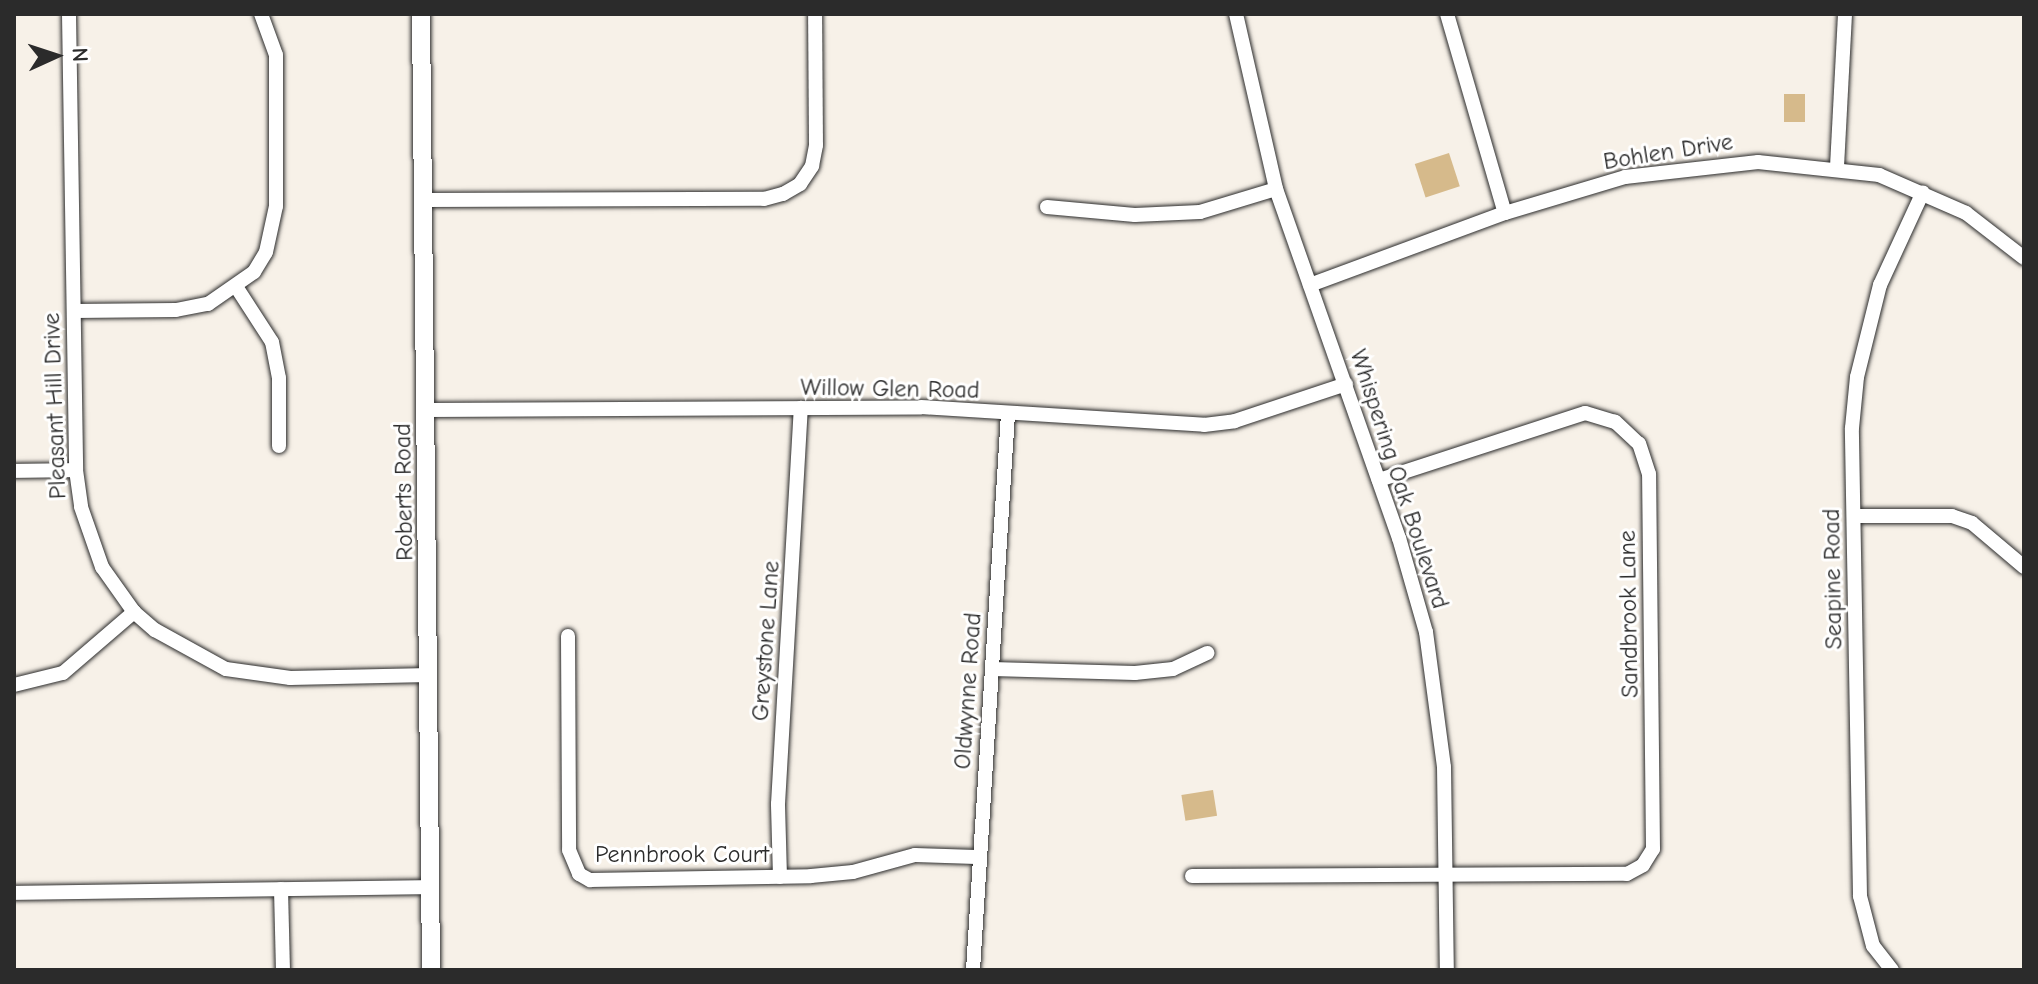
<!DOCTYPE html>
<html>
<head>
<meta charset="utf-8">
<style>
	body { margin:0 }
	#map { position:relative; width:2038px; height:984px; overflow:hidden; background:#f7f1e8; font-family:"Comic Neue",sans-serif }
	div>[style] { position:absolute }
	.building>* { inset:0; background:#d6ba8b; transform-origin:0 0 }
	.roads { filter:drop-shadow(0 0 2px #2b2b2b) drop-shadow(0 0 2px #2b2b2b) }
	.minor>* { height:14px; margin:-7px; padding:0 7px; transform-origin:7px; border-radius:7px; background:#fff }
	.secondary>* { height:18px; margin:-9px; padding:0 9px; transform-origin:9px; border-radius:9px; background:#fff }
	span { translate:-50% -50%; white-space:nowrap; text-align:center; line-height:1.15; -webkit-text-stroke:6px #fff; paint-order:stroke }
	.street-label { font-size:24px; color:#2b2b2b }
	.frame { position:absolute; inset:0; border:16px solid #2b2b2b; pointer-events:none }
	.north { position:absolute; left:16px; top:16px; width:80px; height:80px; -webkit-text-stroke:6px #fff; paint-order:stroke; rotate:87deg; font-size:22px; font-weight:700; line-height:32px; text-align:center; color:#2b2b2b }
	.north::after { content:''; display:block; margin:auto; width:28px; height:36px; background:#2b2b2b; clip-path:polygon(50% 0,100% 100%,50% 72%,0 100%) }
</style>
</head>
<body>
<div id="map">
	<div class="building">
		<i style="left:1784px;top:94px;width:21px;height:28px"></i>
		<i style="left:1449px;top:153px;width:35px;height:36px;rotate:72deg"></i>
		<i style="left:1213px;top:790px;width:26px;height:32px;rotate:81deg"></i>
	</div>
	<div class="roads">
		<div class="minor">
			<i style="left:69px;top:14px;width:456px;rotate:89.1deg"></i>
			<i style="left:76px;top:470px;width:37px;rotate:82deg"></i>
			<i style="left:81px;top:507px;width:64px;rotate:70.7deg"></i>
			<i style="left:102px;top:567px;width:55px;rotate:54.6deg"></i>
			<i style="left:134px;top:612px;width:28px;rotate:41deg"></i>
			<i style="left:155px;top:630px;width:81px;rotate:28.8deg"></i>
			<i style="left:226px;top:669px;width:65px;rotate:8deg"></i>
			<i style="left:290px;top:678px;width:140px;rotate:-1.2deg"></i>
			<i style="left:1236px;top:14px;width:180px;rotate:77.1deg"></i>
			<i style="left:1276px;top:189px;width:370px;rotate:70.6deg"></i>
			<i style="left:1399px;top:538px;width:98px;rotate:74deg"></i>
			<i style="left:1426px;top:632px;width:136px;rotate:82.4deg"></i>
			<i style="left:1444px;top:767px;width:203px;rotate:89.2deg"></i>
			<i style="left:1447px;top:14px;width:207px;rotate:73.8deg"></i>
			<i style="left:1837px;top:167px;width:153px;rotate:-87deg"></i>
			<i style="left:424px;top:200px;width:340px;rotate:-0.2deg"></i>
			<i style="left:764px;top:199px;width:20px;rotate:-15deg"></i>
			<i style="left:783px;top:194px;width:20px;rotate:-30deg"></i>
			<i style="left:800px;top:184px;width:22px;rotate:-56deg"></i>
			<i style="left:812px;top:166px;width:21px;rotate:-79deg"></i>
			<i style="left:816px;top:145px;width:131px;rotate:-90.4deg"></i>
			<i style="left:1047px;top:207px;width:88px;rotate:5.2deg"></i>
			<i style="left:1135px;top:215px;width:65px;rotate:-2.6deg"></i>
			<i style="left:1200px;top:212px;width:79px;rotate:-16.8deg"></i>
			<i style="left:1310px;top:285px;width:208px;rotate:-20.3deg"></i>
			<i style="left:1505px;top:213px;width:125px;rotate:-16.7deg"></i>
			<i style="left:1625px;top:177px;width:134px;rotate:-6.4deg"></i>
			<i style="left:1758px;top:162px;width:122px;rotate:6.1deg"></i>
			<i style="left:1879px;top:175px;width:95px;rotate:23.6deg"></i>
			<i style="left:1966px;top:213px;width:73px;rotate:37.8deg"></i>
			<i style="left:237px;top:288px;width:64px;rotate:57.1deg"></i>
			<i style="left:272px;top:342px;width:37px;rotate:79deg"></i>
			<i style="left:279px;top:378px;width:68px;rotate:90deg"></i>
			<i style="left:74px;top:311px;width:102px;rotate:-0.6deg"></i>
			<i style="left:176px;top:310px;width:33px;rotate:-11deg"></i>
			<i style="left:208px;top:304px;width:56px;rotate:-34.8deg"></i>
			<i style="left:254px;top:272px;width:23px;rotate:-59deg"></i>
			<i style="left:266px;top:252px;width:47px;rotate:-77.7deg"></i>
			<i style="left:276px;top:206px;width:151px;rotate:-90deg"></i>
			<i style="left:276px;top:55px;width:44px;rotate:-110.1deg"></i>
			<i style="left:427px;top:410px;width:494px;rotate:-0.3deg"></i>
			<i style="left:921px;top:407px;width:284px;rotate:3.6deg"></i>
			<i style="left:1204px;top:425px;width:31px;rotate:-7deg"></i>
			<i style="left:1235px;top:421px;width:117px;rotate:-18.4deg"></i>
			<i style="left:14px;top:471px;width:62px;rotate:-0.9deg"></i>
			<i style="left:1854px;top:516px;width:98px"></i>
			<i style="left:1952px;top:516px;width:21px;rotate:19deg"></i>
			<i style="left:1972px;top:523px;width:68px;rotate:40.2deg"></i>
			<i style="left:568px;top:636px;width:214px;rotate:89.7deg"></i>
			<i style="left:569px;top:850px;width:26px;rotate:67deg"></i>
			<i style="left:579px;top:874px;width:13px;rotate:29deg"></i>
			<i style="left:590px;top:880px;width:221px;rotate:-1deg"></i>
			<i style="left:811px;top:876px;width:42px;rotate:-5.4deg"></i>
			<i style="left:853px;top:872px;width:64px;rotate:-15.3deg"></i>
			<i style="left:915px;top:855px;width:61px;rotate:1.9deg"></i>
			<i style="left:992px;top:669px;width:143px;rotate:1.6deg"></i>
			<i style="left:1135px;top:673px;width:38px;rotate:-6deg"></i>
			<i style="left:1173px;top:669px;width:38px;rotate:-25deg"></i>
			<i style="left:14px;top:685px;width:50px;rotate:-13.8deg"></i>
			<i style="left:63px;top:673px;width:94px;rotate:-40.7deg"></i>
			<i style="left:1192px;top:876px;width:435px;rotate:-0.3deg"></i>
			<i style="left:1627px;top:874px;width:18px;rotate:-29deg"></i>
			<i style="left:1643px;top:865px;width:19px;rotate:-58deg"></i>
			<i style="left:1653px;top:849px;width:375px;rotate:-90.6deg"></i>
			<i style="left:1649px;top:474px;width:32px;rotate:-108deg"></i>
			<i style="left:1639px;top:444px;width:33px;rotate:-137deg"></i>
			<i style="left:1615px;top:422px;width:31px;rotate:-163deg"></i>
			<i style="left:1585px;top:413px;width:217px;rotate:162deg"></i>
			<i style="left:780px;top:877px;width:73px;rotate:-91.6deg"></i>
			<i style="left:778px;top:804px;width:397px;rotate:-86.7deg"></i>
			<i style="left:281px;top:889px;width:81px;rotate:88.6deg"></i>
			<i style="left:14px;top:893px;width:416px;rotate:-0.8deg"></i>
			<i style="left:973px;top:970px;width:557px;rotate:-86.4deg"></i>
			<i style="left:1892px;top:970px;width:31px;rotate:-128deg"></i>
			<i style="left:1873px;top:946px;width:52px;rotate:-104.6deg"></i>
			<i style="left:1860px;top:896px;width:468px;rotate:-91deg"></i>
			<i style="left:1852px;top:428px;width:51px;rotate:-84.4deg"></i>
			<i style="left:1857px;top:377px;width:95px;rotate:-76deg"></i>
			<i style="left:1880px;top:285px;width:102px;rotate:-65.2deg"></i>
		</div>
		<div class="secondary">
			<i style="left:421px;top:14px;width:956px;rotate:89.4deg"></i>
		</div>
	</div>
	<div class="street-label">
		<span style="left:1668px;top:152px;rotate:-9deg">Bohlen Drive</span>
		<span style="left:890px;top:389px;rotate:1deg">Willow Glen Road</span>
		<span style="left:55px;top:406px;rotate:-92deg">Pleasant Hill Drive</span>
		<span style="left:1399px;top:479px;rotate:72deg">Whispering Oak Boulevard</span>
		<span style="left:404px;top:492px;rotate:-91deg">Roberts Road</span>
		<span style="left:1833px;top:579px;rotate:-91deg">Seapine Road</span>
		<span style="left:1629px;top:614px;rotate:-91deg">Sandbrook Lane</span>
		<span style="left:766px;top:641px;rotate:-86deg">Greystone Lane</span>
		<span style="left:968px;top:691px;rotate:-86deg">Oldwynne Road</span>
		<span style="left:682px;top:855px">Pennbrook Court</span>
	</div>
	<div class="frame"></div>
	<div class="north">N</div>
</div>
</body>
</html>
